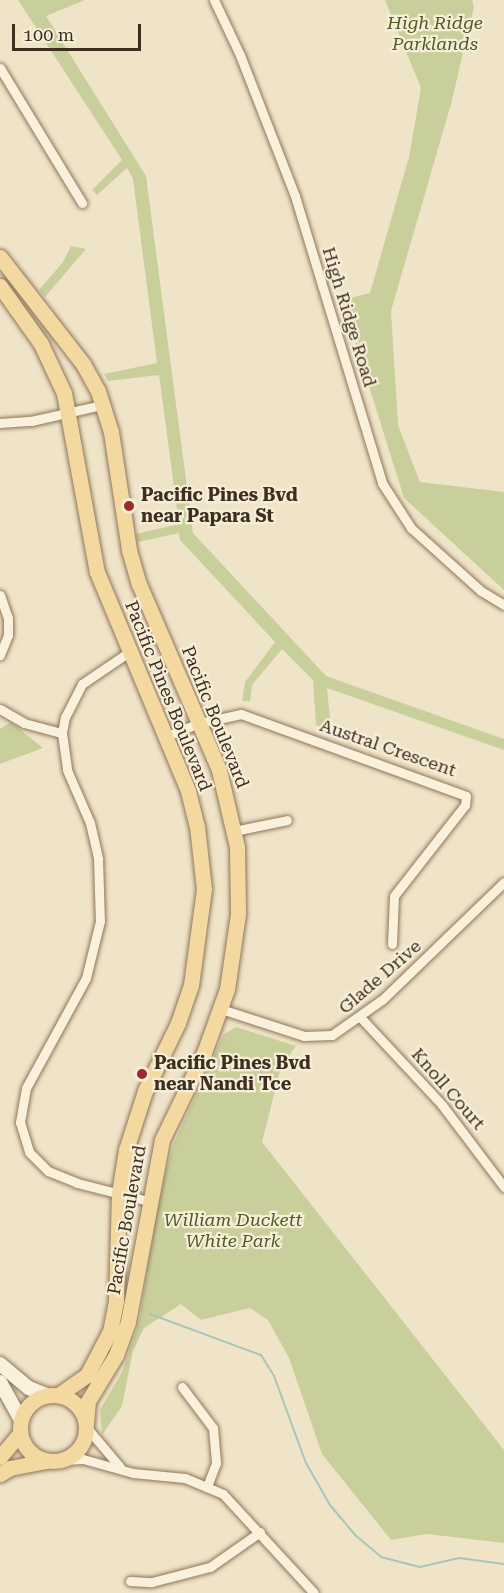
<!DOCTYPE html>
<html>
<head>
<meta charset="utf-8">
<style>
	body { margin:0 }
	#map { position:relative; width:504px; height:1593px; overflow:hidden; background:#f0e4c8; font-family:"Roboto Serif",serif }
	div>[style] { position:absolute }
	.green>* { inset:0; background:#c9cf9b }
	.stream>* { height:2px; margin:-1px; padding:0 1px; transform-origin:1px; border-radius:1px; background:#a9c4bc }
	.roads { filter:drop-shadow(0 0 2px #8d765c) drop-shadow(0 0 2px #8d765c) }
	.street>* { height:9px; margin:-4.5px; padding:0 4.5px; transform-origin:4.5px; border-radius:4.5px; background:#faf1dc }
	.secondary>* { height:14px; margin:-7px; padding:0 7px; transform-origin:7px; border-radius:7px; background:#faf1dc }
	.primary>* { height:15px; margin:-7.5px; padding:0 7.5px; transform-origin:7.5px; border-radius:7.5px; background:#f3d9a0 }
	.primary>.ring { margin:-7.5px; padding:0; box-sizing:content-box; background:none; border:15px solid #f3d9a0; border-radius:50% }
	.dots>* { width:16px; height:16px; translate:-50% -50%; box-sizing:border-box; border:3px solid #f7eed8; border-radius:50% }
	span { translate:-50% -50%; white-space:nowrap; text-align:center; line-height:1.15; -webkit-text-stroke:4.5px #f7eed8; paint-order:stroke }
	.park-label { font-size:18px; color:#4d5a26; font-style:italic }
	.street-label { font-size:18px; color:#3d2e20 }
	.poi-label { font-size:18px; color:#3d2e20; font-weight:700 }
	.left { translate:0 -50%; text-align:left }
	.scale { position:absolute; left:12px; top:24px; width:129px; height:27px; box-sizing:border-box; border:3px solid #3d2e20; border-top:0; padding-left:8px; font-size:18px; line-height:21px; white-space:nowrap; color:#3d2e20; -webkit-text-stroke:4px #f7eed8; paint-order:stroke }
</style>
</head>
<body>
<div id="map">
	<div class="green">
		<i style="clip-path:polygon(18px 0,85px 0,46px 16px,146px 176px,193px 533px,326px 676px,504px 739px,504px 750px,327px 688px,331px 730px,316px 725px,313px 680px,282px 649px,252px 685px,250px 701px,242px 701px,245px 682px,275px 642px,180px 540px,179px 533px,138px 542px,136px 534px,179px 524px,159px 375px,108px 381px,104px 374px,157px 363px,133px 179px,127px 168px,97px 195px,92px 190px,122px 160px)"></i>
		<i style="clip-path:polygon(385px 0,472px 0,474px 7px,451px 104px,391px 311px,398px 425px,420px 482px,504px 492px,504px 590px,404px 498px,342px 300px,370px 293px,409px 157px,421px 88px)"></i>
		<i style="clip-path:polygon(71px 246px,86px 249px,45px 297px,39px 290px,63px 262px)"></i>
		<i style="clip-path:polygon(11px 722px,43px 748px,0 764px,0 729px)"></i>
		<i style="clip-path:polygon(236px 1027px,296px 1046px,281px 1067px,262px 1142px,504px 1450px,504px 1543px,427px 1534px,391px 1540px,322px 1454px,289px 1358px,268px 1320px,250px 1308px,201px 1320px,181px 1304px,144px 1328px,133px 1351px,122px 1406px,102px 1435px,100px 1410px,122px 1372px,139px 1323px,158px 1203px,173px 1145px,224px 1034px)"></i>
	</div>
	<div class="stream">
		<i style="left:150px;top:1314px;width:118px;rotate:20.3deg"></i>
		<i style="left:261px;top:1355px;width:25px;rotate:58deg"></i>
		<i style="left:274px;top:1376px;width:93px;rotate:69.8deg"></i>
		<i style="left:306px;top:1463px;width:48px;rotate:60.3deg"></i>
		<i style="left:330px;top:1505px;width:39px;rotate:50deg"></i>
		<i style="left:355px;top:1535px;width:34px;rotate:40deg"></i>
		<i style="left:381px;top:1557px;width:40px;rotate:14.4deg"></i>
		<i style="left:420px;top:1567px;width:40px;rotate:-13deg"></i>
		<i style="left:459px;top:1558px;width:45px;rotate:7.6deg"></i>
	</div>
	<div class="roads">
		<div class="street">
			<i style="left:214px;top:0;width:61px;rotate:64.7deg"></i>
			<i style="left:240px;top:55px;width:151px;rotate:68.7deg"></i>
			<i style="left:295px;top:196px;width:300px;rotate:73.1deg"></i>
			<i style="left:382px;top:483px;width:54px;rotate:57.2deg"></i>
			<i style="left:411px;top:528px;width:94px;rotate:42deg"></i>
			<i style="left:481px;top:591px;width:27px;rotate:31deg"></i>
			<i style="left:0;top:68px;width:158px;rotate:58.7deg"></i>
			<i style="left:0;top:423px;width:31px;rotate:-4deg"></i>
			<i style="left:31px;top:421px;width:73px;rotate:-12.7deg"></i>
			<i style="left:0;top:595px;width:24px;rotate:71deg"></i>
			<i style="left:8px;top:618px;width:17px;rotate:90deg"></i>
			<i style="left:8px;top:635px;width:22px;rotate:112deg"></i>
			<i style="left:129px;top:652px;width:57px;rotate:145.8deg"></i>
			<i style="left:82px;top:684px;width:37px;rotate:117deg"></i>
			<i style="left:65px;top:717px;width:16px;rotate:101deg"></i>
			<i style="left:62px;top:733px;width:37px;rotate:82deg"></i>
			<i style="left:67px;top:770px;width:58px;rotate:66.5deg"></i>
			<i style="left:90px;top:823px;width:37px;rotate:77deg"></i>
			<i style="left:98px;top:859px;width:62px;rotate:88.2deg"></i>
			<i style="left:100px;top:921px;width:59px;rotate:103.8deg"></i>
			<i style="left:86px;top:978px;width:125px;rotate:118.6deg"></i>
			<i style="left:26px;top:1088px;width:35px;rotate:100deg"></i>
			<i style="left:20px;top:1122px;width:31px;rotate:73deg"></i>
			<i style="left:29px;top:1152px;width:27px;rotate:45deg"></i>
			<i style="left:48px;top:1171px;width:31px;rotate:22deg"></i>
			<i style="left:77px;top:1183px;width:73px;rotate:14.2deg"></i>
			<i style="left:0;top:709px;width:28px;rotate:30deg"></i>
			<i style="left:24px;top:723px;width:39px;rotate:15deg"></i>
			<i style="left:167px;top:736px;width:35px;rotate:-22deg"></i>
			<i style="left:200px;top:723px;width:42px;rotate:-12.4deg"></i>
			<i style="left:241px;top:714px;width:239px;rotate:20deg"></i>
			<i style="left:466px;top:796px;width:9px;rotate:96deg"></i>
			<i style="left:465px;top:805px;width:115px;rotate:128deg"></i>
			<i style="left:394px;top:896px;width:48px;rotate:92.4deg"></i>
			<i style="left:234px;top:831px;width:54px;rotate:-11.7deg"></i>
			<i style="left:221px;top:1009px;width:87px;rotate:18deg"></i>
			<i style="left:304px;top:1036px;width:28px;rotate:-2deg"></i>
			<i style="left:332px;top:1035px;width:62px;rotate:-35.2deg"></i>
			<i style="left:383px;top:999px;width:168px;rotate:-44deg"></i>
			<i style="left:361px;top:1018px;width:119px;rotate:47deg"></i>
			<i style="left:442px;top:1105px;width:103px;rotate:52.9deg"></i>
			<i style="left:182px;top:1387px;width:51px;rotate:52.9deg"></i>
			<i style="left:213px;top:1428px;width:35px;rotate:85deg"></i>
			<i style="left:216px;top:1463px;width:26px;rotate:111deg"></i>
			<i style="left:87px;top:1428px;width:51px;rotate:49.8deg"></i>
			<i style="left:63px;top:1460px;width:20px;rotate:-3deg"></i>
			<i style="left:83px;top:1459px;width:52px;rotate:15.6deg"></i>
			<i style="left:133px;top:1473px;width:52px;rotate:5.5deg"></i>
			<i style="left:185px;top:1478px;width:41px;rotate:22.8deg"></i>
			<i style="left:223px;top:1494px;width:134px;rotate:47.4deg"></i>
			<i style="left:130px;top:1581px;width:22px;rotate:3deg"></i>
			<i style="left:152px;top:1582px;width:60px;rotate:-14.5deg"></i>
			<i style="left:210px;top:1567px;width:61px;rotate:-35deg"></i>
		</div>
		<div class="secondary">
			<i style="left:0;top:1364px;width:38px;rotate:40deg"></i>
			<i style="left:29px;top:1388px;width:18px;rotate:22deg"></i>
			<i style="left:0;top:1382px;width:43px;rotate:61.1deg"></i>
		</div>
		<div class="primary">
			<i style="left:0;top:257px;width:135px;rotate:52.2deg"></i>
			<i style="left:83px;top:364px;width:31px;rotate:61deg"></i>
			<i style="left:98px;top:391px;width:43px;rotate:72.4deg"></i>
			<i style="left:111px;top:432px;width:119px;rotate:81.3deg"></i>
			<i style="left:129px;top:550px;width:35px;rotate:74deg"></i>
			<i style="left:139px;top:584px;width:202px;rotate:66.7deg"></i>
			<i style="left:219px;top:770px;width:79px;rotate:76.8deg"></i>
			<i style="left:237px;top:847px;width:67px;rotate:89.1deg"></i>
			<i style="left:238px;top:914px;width:76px;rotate:98.3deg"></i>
			<i style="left:227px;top:989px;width:68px;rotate:109.8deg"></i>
			<i style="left:204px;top:1053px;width:97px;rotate:115.8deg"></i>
			<i style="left:162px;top:1140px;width:185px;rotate:100.6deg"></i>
			<i style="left:128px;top:1322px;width:35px;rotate:110deg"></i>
			<i style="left:116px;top:1355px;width:54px;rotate:121.3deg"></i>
			<i style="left:88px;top:1401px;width:21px;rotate:95deg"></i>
			<i style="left:0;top:286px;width:71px;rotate:54.7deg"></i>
			<i style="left:41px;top:344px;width:54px;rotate:64.9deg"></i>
			<i style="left:64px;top:393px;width:182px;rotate:79.6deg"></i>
			<i style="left:97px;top:572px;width:237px;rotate:67.4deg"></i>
			<i style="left:188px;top:791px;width:36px;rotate:76deg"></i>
			<i style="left:197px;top:826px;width:63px;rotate:83.7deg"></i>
			<i style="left:204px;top:889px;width:97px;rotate:97.7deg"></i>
			<i style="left:191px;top:985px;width:40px;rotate:108.9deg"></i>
			<i style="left:178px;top:1023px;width:76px;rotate:115.9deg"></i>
			<i style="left:145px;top:1091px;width:62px;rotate:107.9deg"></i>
			<i style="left:126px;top:1150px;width:44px;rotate:99.2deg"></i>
			<i style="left:119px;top:1193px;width:108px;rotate:91.6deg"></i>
			<i style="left:116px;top:1301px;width:31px;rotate:101deg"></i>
			<i style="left:110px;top:1331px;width:50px;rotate:117.6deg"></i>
			<i style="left:87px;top:1375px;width:35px;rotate:145deg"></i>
			<i class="ring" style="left:20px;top:1395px;width:51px;height:51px"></i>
			<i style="left:0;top:1457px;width:31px;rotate:-50deg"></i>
			<i style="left:0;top:1474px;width:12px;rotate:-31deg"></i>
			<i style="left:10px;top:1468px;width:37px;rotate:-11deg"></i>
		</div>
	</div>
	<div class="dots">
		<i style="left:129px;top:506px;background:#9e2a2b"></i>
		<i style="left:142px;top:1074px;background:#9e2a2b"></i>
	</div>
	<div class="park-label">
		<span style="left:435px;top:34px">High Ridge<br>Parklands</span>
		<span style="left:233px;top:1231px">William Duckett<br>White Park</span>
	</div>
	<div class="street-label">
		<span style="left:349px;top:317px;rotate:73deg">High Ridge Road</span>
		<span style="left:168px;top:696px;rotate:68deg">Pacific Pines Boulevard</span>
		<span style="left:215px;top:717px;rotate:68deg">Pacific Boulevard</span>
		<span style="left:388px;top:748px;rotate:19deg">Austral Crescent</span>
		<span style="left:380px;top:977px;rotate:-41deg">Glade Drive</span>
		<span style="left:448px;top:1089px;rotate:49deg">Knoll Court</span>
		<span style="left:127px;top:1220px;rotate:-80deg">Pacific Boulevard</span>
	</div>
	<div class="poi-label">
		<span class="left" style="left:141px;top:506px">Pacific Pines Bvd<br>near Papara St</span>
		<span class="left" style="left:154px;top:1074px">Pacific Pines Bvd<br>near Nandi Tce</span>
	</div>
	<div class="scale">100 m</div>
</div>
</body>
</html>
